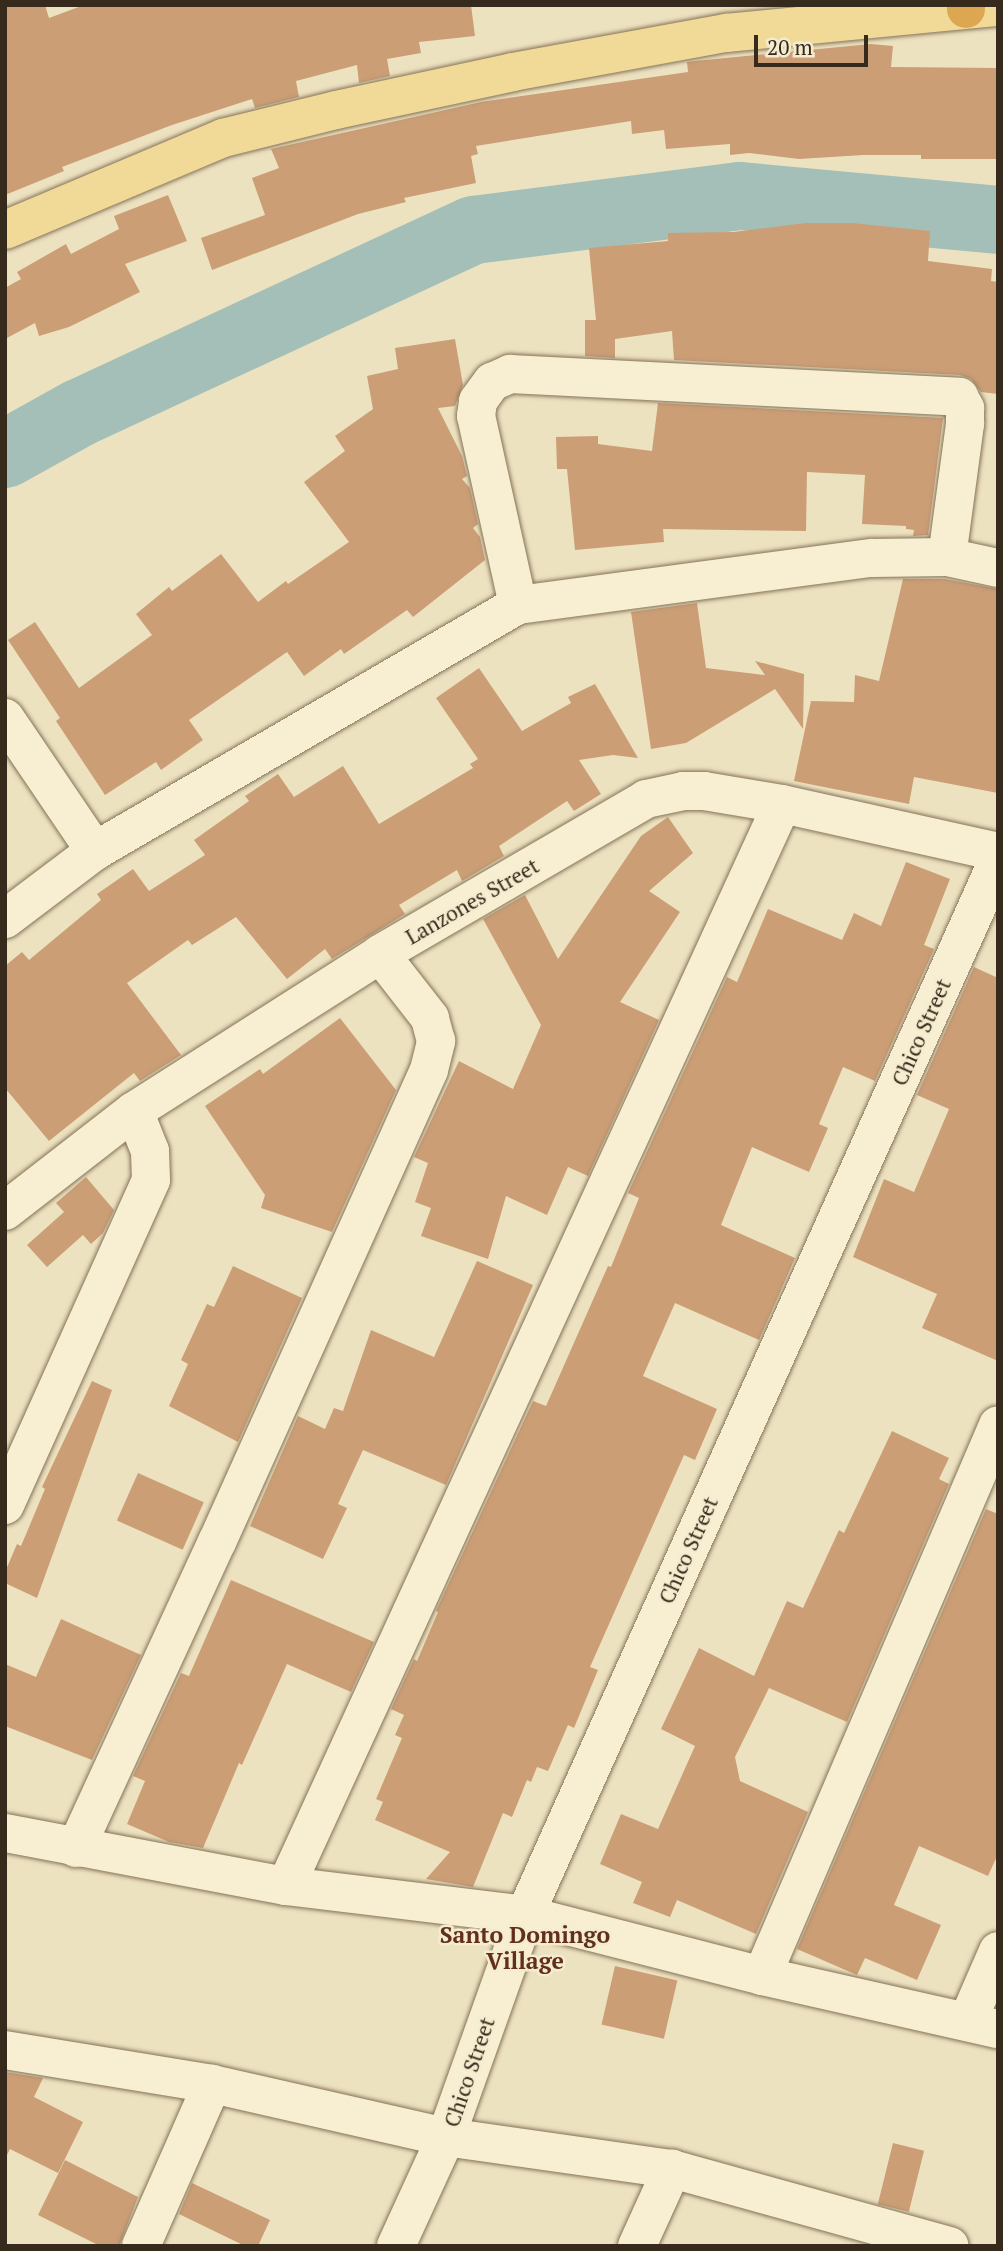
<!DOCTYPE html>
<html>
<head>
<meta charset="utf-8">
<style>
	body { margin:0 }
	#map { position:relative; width:1003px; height:2251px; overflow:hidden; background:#ede2c0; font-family:"PT Serif",serif }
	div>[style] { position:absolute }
	.river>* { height:68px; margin:-34px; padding:0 34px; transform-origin:34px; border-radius:34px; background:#a3bfb8 }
	.building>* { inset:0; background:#cb9e76; transform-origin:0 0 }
	.roads { filter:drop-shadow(0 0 2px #857358) drop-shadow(0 0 2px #857358) }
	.minor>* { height:38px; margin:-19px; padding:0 19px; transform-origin:19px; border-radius:19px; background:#f8efd3 }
	.major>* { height:38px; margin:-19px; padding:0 19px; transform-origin:19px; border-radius:19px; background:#f1da97 }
	.highway>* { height:38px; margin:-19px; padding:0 19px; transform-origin:19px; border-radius:19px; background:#dca750 }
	span { translate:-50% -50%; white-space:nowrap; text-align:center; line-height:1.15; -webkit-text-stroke:5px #f5eccf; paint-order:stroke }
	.street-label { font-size:21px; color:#352a1c }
	.neighbourhood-label { font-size:23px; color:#612f1c; font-weight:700 }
	.frame { position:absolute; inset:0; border:7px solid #352a1c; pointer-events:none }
	.scale { position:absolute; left:754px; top:35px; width:114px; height:32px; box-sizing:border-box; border:4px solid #352a1c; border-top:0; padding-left:9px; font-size:21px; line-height:24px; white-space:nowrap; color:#352a1c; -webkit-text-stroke:5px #f5eccf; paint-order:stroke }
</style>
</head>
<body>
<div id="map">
	<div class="river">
		<i style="left:5px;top:454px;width:85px;rotate:-29deg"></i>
		<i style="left:79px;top:413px;width:435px;rotate:-24.9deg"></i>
		<i style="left:474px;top:230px;width:268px;rotate:-7.3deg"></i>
		<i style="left:740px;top:196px;width:259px;rotate:5.3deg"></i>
	</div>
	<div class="building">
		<i style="clip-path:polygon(5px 5px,45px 5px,49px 18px,84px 5px,471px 5px,475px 36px,419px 42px,421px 53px,387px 59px,390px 76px,359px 83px,357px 65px,296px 81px,299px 97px,255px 108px,252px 99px,172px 125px,62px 167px,64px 171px,5px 195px)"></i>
		<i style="clip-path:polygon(871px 44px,893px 46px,891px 67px,998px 68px,998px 159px,921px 159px,921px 155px,863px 155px,799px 159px,749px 153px,730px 155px,730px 144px,666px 149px,664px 130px,632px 134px,631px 121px,476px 146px,478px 154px,471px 156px,476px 183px,404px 198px,406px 202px,358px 214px,212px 270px,201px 238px,265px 215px,252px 178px,279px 168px,271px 149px,481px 102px,688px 72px,687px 62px,695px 61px)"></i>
		<i style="clip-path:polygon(168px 195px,187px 241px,125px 264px,140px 292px,69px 327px,39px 336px,35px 323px,5px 339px,5px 288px,21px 279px,17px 272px,66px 244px,71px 254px,119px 229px,114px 216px)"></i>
		<i style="clip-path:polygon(806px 223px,852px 223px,930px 231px,928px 261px,992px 269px,991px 281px,998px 282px,998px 394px,981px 392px,971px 379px,960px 375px,674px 360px,672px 331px,615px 339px,615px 358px,585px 356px,585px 320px,596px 320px,589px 248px,668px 241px,668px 233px,733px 232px)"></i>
		<i style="clip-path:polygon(455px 339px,463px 385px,455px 406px,438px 408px,462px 456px,467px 476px,462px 479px,470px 488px,478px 524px,473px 528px,480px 537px,485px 560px,413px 617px,407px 610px,344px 654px,341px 649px,304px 676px,287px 652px,189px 720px,203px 740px,161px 770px,156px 762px,105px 795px,56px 721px,60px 718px,8px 640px,35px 622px,79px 688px,152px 635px,136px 614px,169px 587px,172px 591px,221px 554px,258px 602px,286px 581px,288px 584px,349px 542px,304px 482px,345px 451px,335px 436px,373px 409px,367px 376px,398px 369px,395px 348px)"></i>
		<i style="clip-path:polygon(658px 403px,943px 418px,928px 535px,913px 536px,914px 530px,906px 529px,906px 526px,862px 524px,865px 475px,807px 472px,806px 531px,663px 529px,664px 542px,575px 550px,567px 469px,557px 469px,556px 437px,598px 436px,598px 444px,652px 451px)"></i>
		<i style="clip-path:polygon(903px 579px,945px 579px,998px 589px,998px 793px,914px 777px,909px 804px,794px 781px,811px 701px,854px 702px,855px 675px,879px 681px)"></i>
		<i style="clip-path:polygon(697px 603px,706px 668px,765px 675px,755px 661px,804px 674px,803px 729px,775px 689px,686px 743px,651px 749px,631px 612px)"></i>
		<i style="clip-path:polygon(479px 668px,522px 731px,571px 703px,568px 697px,595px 684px,638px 758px,613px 755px,579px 760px,601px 794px,574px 811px,567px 801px,499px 846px,504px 856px,462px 881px,457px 870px,399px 905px,405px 914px,332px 959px,325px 949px,287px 979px,236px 917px,192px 945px,188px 940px,127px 983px,181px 1055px,140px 1081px,134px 1073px,49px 1141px,5px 1088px,5px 966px,22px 952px,29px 960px,101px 900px,97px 894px,133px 869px,149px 891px,205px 855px,194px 840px,249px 801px,245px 796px,278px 774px,294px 797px,343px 766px,379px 824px,473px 768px,470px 764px,478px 759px,436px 698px)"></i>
		<i style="clip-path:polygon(668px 817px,693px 853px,649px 891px,680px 912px,620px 1002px,659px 1020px,588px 1176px,568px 1167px,547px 1215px,506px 1196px,488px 1259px,421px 1236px,431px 1208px,415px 1202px,428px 1163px,414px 1157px,459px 1061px,513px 1089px,541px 1025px,483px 919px,525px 895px,558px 959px,641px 836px)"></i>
		<i style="clip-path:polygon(906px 862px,950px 879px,924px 945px,934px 949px,875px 1081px,843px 1067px,819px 1124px,828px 1128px,809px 1172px,752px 1147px,721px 1225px,795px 1258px,759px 1340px,675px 1303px,643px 1376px,717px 1409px,695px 1460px,684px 1455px,590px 1667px,598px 1670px,574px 1728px,568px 1725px,548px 1771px,537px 1767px,531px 1782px,527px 1780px,512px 1817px,503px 1813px,473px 1887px,426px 1879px,450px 1852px,375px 1820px,383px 1802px,376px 1799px,402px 1738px,395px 1735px,404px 1715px,391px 1709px,414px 1659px,417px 1661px,438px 1612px,436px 1611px,533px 1401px,546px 1406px,608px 1266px,611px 1267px,639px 1198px,628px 1193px,727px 977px,737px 982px,768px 909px,842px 940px,854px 913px,881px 926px)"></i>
		<i style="clip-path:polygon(974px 967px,998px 978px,998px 1361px,922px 1328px,937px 1294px,853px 1257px,884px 1179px,914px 1192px,949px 1109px,917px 1095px)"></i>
		<i style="clip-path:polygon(340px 1018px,396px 1090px,332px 1232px,261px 1208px,265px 1195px,205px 1106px,260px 1069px,263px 1074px)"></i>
		<i style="clip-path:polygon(86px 1177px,114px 1210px,103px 1233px,91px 1244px,83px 1235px,47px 1267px,27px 1245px,64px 1212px,56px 1203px)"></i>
		<i style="clip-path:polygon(477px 1261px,533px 1285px,446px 1485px,363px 1450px,338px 1504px,347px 1508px,323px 1559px,250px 1526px,298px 1416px,325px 1429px,334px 1408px,343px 1411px,371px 1330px,434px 1357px)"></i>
		<i style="clip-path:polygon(233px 1266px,302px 1298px,238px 1442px,169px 1406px,188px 1364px,181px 1360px,207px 1304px,214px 1307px)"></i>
		<i style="clip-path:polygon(92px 1381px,112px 1390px,37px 1598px,5px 1583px,5px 1572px,17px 1544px,21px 1546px,45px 1489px,42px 1487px)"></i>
		<i style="clip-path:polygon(892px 1431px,949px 1458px,939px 1479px,949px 1484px,847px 1722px,769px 1688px,735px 1757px,740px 1781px,808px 1812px,756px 1934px,677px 1900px,670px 1917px,633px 1903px,642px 1882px,600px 1864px,621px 1814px,658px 1829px,695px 1746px,661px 1729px,699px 1648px,754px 1676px,787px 1601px,803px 1608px,839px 1530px,844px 1533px)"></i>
		<i style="left:138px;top:1473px;width:72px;height:52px;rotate:24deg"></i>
		<i style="clip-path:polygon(986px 1509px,998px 1514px,998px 1854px,988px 1876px,919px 1846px,894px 1905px,941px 1925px,917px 1980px,865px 1958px,857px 1975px,797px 1949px)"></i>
		<i style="clip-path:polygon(231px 1580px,374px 1642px,351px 1692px,287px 1664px,242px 1765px,239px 1763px,203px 1848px,169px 1842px,127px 1824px,145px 1781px,133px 1776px,181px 1673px,189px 1676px)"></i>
		<i style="clip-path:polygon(61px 1619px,141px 1655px,92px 1760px,5px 1726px,5px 1664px,36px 1677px)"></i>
		<i style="left:615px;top:1966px;width:64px;height:60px;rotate:13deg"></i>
		<i style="clip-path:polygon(5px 2072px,43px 2078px,34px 2097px,83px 2122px,58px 2173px,10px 2149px,5px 2159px)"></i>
		<i style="left:893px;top:2143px;width:32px;height:63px;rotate:14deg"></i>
		<i style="clip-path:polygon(65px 2160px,138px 2197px,119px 2246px,100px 2246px,38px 2215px)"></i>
		<i style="clip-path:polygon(192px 2183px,270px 2220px,258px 2246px,245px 2246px,179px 2214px)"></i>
	</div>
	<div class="roads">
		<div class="minor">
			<i style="left:518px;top:605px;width:194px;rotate:-102.5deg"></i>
			<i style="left:476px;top:416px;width:15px;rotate:-82deg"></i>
			<i style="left:478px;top:401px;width:24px;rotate:-54deg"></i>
			<i style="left:492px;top:382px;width:20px;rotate:-24deg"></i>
			<i style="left:510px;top:374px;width:450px;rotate:2.9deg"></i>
			<i style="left:959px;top:397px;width:13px;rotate:61deg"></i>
			<i style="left:965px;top:408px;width:16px;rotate:90deg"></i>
			<i style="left:965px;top:424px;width:134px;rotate:97.7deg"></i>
			<i style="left:5px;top:718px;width:161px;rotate:55.9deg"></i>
			<i style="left:5px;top:919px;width:113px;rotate:-37.1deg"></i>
			<i style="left:95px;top:851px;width:489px;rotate:-30.2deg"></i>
			<i style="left:518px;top:605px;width:357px;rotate:-7.6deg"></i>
			<i style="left:872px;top:558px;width:75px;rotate:-0.8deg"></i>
			<i style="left:947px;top:557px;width:52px;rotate:12.2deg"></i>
			<i style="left:5px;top:1211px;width:163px;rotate:-37.8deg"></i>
			<i style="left:134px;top:1111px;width:292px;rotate:-32.5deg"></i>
			<i style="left:380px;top:954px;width:308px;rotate:-30.2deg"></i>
			<i style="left:646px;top:799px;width:38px;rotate:-12deg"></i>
			<i style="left:683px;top:791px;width:21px"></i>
			<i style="left:704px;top:791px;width:79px;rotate:9.5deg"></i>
			<i style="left:782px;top:804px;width:221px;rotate:12.5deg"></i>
			<i style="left:5px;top:1505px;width:356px;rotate:-65.8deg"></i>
			<i style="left:151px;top:1180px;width:29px;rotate:-92deg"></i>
			<i style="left:150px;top:1151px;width:43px;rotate:-111.8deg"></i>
			<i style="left:5px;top:1833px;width:286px;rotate:10.7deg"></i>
			<i style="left:286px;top:1886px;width:241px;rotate:6.9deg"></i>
			<i style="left:525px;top:1915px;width:245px;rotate:14.4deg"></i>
			<i style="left:762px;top:1976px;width:242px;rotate:12.7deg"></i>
			<i style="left:76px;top:1848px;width:337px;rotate:-65.3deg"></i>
			<i style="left:217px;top:1542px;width:517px;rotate:-65.81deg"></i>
			<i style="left:429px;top:1070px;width:30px;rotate:-76deg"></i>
			<i style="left:436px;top:1041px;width:24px;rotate:-105deg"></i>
			<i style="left:430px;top:1018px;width:81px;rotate:-128deg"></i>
			<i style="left:286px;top:1886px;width:1190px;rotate:-65.37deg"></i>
			<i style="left:762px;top:1976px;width:599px;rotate:-66.81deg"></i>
			<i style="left:968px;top:2020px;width:75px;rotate:-66.5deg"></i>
			<i style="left:5px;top:2050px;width:210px;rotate:9.3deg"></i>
			<i style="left:212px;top:2084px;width:240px;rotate:12.8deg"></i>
			<i style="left:446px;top:2137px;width:228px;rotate:8.1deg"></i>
			<i style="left:672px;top:2169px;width:288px;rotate:15.5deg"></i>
			<i style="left:141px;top:2246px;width:177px;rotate:-66.3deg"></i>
			<i style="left:396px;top:2246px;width:120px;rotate:-65.4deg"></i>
			<i style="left:446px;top:2137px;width:236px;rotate:-70.4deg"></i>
			<i style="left:525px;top:1915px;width:1156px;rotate:-65.85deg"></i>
			<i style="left:637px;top:2246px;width:85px;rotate:-65.6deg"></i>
		</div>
		<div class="major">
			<i style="left:5px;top:230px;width:237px;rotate:-22.9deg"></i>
			<i style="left:223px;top:138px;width:116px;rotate:-13.9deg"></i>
			<i style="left:336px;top:110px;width:181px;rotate:-12.1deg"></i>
			<i style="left:513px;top:72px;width:217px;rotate:-10.4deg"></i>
			<i style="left:726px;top:33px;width:273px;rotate:-5.5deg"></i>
		</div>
		<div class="highway">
			<i style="left:966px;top:9px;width:4px;rotate:-90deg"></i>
		</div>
	</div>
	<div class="street-label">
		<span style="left:472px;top:901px;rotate:-30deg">Lanzones Street</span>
		<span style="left:921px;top:1032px;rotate:-66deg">Chico Street</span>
		<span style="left:688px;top:1550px;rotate:-66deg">Chico Street</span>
		<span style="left:469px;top:2072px;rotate:-71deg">Chico Street</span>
	</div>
	<div class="neighbourhood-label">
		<span style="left:525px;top:1948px">Santo Domingo<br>Village</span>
	</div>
	<div class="frame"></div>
	<div class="scale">20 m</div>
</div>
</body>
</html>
